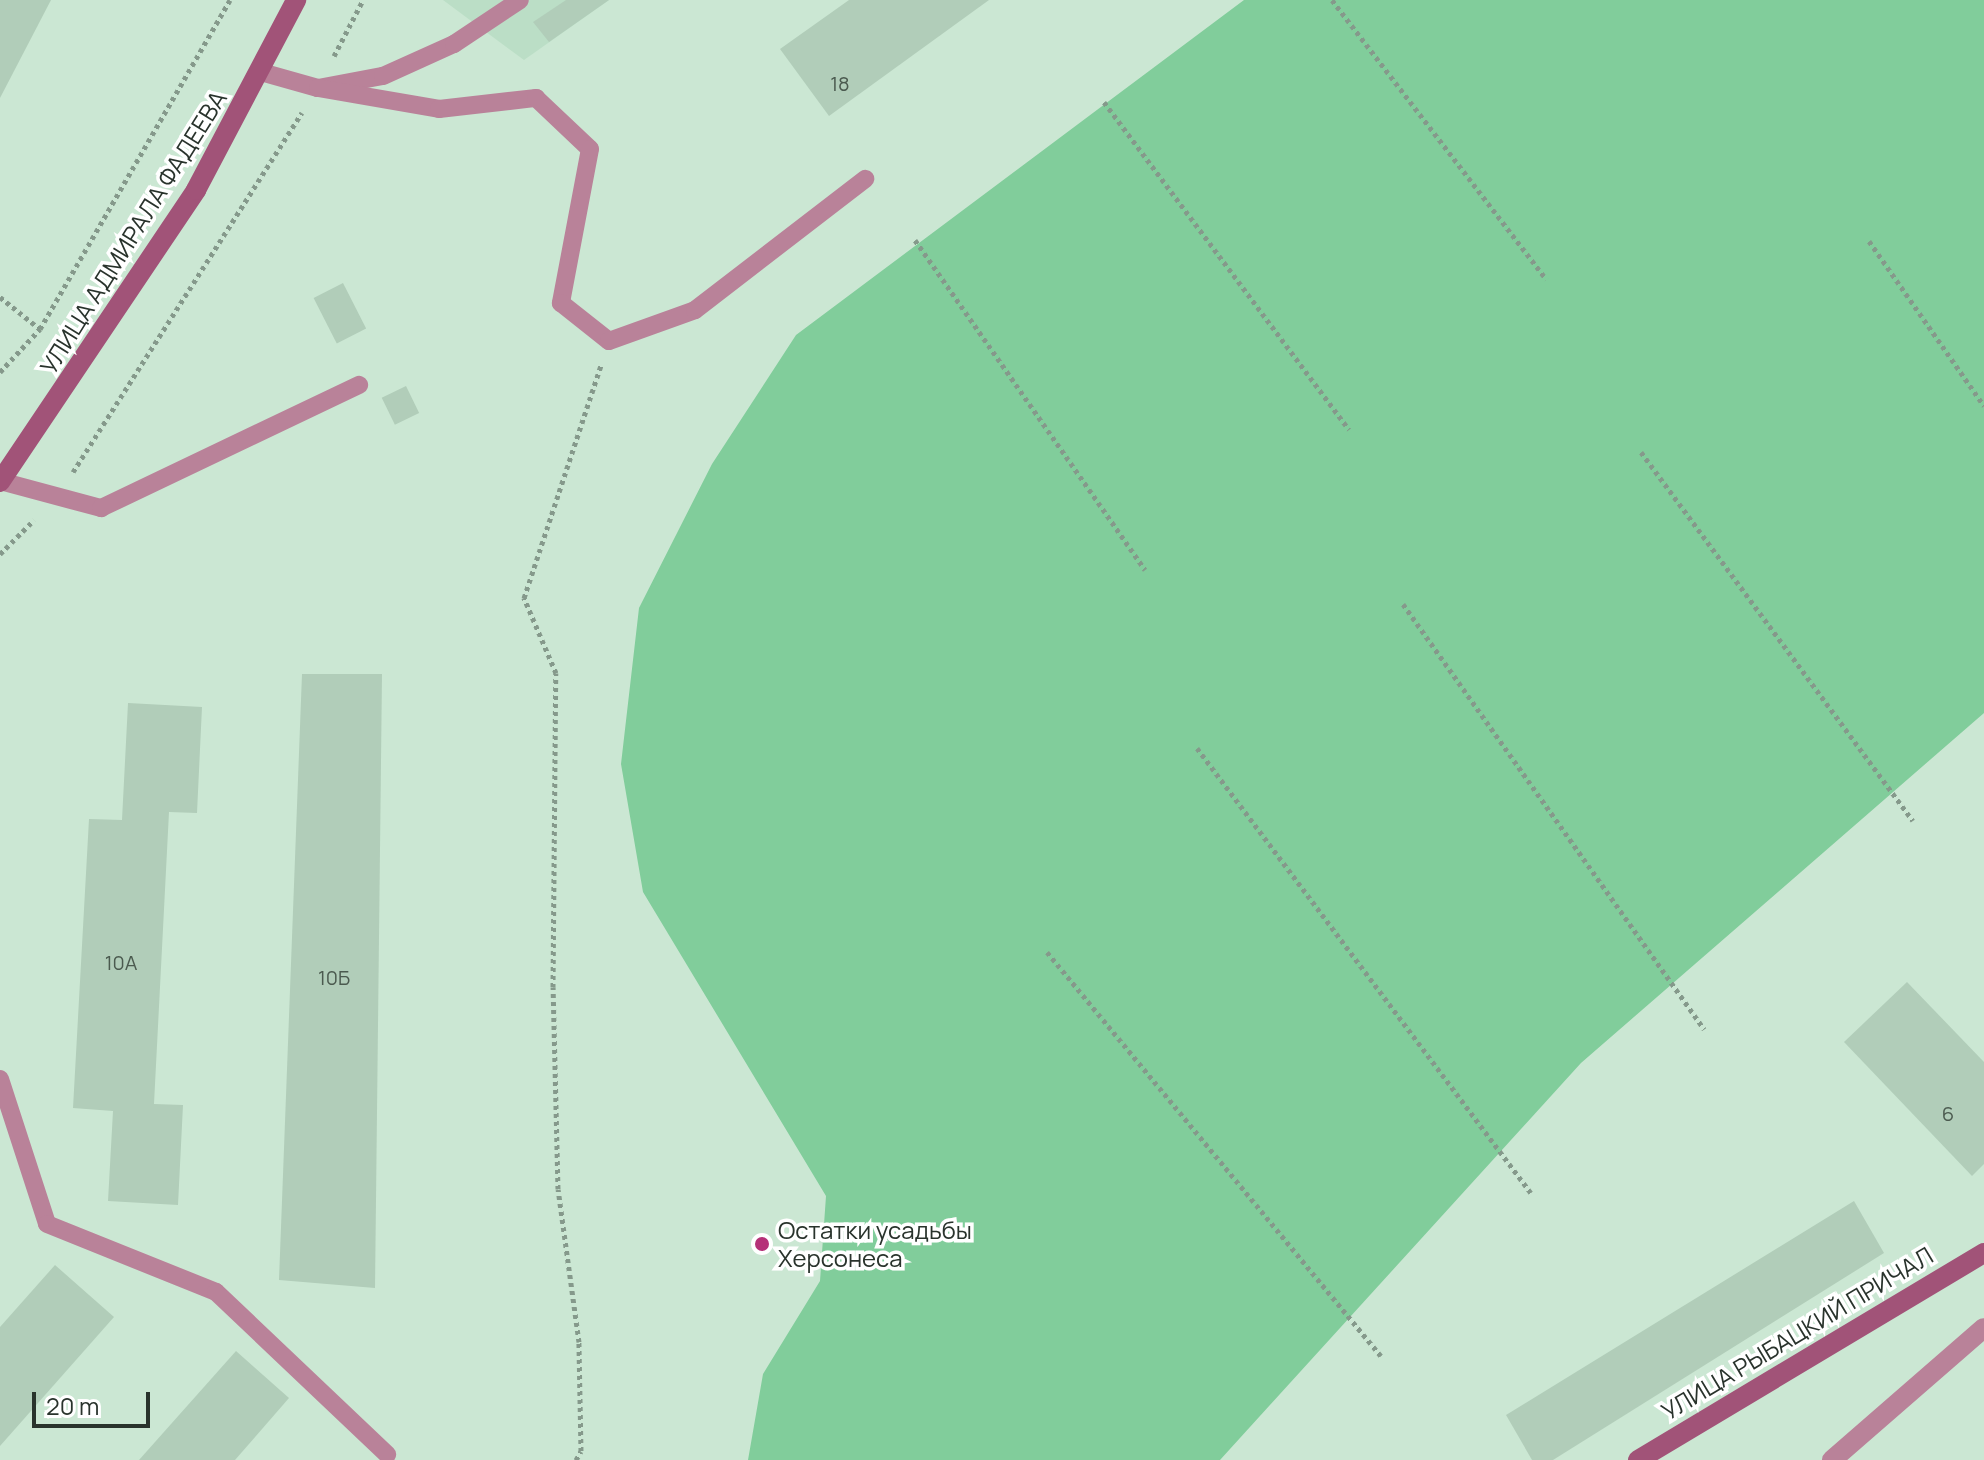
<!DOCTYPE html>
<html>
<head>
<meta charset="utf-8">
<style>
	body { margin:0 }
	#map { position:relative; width:1984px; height:1460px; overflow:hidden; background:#cbe7d3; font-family:Manrope,sans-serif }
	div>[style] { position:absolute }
	.built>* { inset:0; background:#bbdec6 }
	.water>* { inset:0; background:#81cd9b }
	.building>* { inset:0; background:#b1cdb9; transform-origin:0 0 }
	.path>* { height:5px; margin-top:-2.5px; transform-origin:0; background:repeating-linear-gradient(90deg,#85998b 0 4px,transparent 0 8px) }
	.service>* { height:18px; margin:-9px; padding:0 9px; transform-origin:9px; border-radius:9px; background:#b98299 }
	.minor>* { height:20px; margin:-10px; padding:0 10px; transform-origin:10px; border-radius:10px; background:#b98299 }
	.secondary>* { height:20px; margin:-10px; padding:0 10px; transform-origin:10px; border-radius:10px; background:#a15378 }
	.dots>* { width:22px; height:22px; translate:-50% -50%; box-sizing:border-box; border:4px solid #fff; border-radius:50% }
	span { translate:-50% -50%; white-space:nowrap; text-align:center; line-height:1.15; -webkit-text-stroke:7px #fff; paint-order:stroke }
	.number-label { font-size:20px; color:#4b5a4f }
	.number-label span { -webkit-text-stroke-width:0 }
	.street-label { font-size:24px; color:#29332c }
	.poi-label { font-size:24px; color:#29332c }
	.left { translate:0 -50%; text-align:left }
	.scale { position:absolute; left:32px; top:1392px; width:118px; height:36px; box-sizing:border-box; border:4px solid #29332c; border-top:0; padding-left:10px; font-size:24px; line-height:28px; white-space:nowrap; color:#29332c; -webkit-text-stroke:6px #fff; paint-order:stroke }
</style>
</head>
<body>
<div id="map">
	<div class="built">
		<i style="clip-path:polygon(443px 0,609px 0,524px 60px)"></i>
	</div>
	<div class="water">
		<i style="clip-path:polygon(1244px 0,1984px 0,1984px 713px,1581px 1063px,1220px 1460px,748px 1460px,763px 1374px,820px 1281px,826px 1196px,643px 892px,621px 764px,639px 608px,712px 464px,796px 335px)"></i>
	</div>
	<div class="building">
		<i style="clip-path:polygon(0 0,51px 0,0 98px)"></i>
		<i style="clip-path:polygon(566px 0,609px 0,549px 42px,533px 22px)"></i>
		<i style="clip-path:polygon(849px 0,989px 0,829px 116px,780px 49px)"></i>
		<i style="left:343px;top:283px;width:51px;height:33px;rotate:63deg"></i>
		<i style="left:406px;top:386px;width:30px;height:27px;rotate:64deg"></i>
		<i style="clip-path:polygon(302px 674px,382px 674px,375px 1288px,279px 1280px)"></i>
		<i style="clip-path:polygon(128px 703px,202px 707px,197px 813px,169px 812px,154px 1104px,183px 1105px,178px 1205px,108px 1201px,113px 1111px,73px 1108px,89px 819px,122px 820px)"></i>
		<i style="clip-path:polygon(1907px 982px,1984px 1062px,1984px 1164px,1972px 1176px,1844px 1042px)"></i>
		<i style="clip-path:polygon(1854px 1201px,1884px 1253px,1553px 1460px,1532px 1460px,1506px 1415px)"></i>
		<i style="clip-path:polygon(55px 1265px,114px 1317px,0 1446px,0 1327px)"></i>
		<i style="clip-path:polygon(236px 1351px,289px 1398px,235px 1460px,139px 1460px)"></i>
	</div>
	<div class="path">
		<i style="left:1332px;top:0;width:352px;rotate:52.5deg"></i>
		<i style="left:334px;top:56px;width:63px;rotate:-62.6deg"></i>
		<i style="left:1104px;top:102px;width:409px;rotate:53.2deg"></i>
		<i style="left:915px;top:240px;width:402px;rotate:55.1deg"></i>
		<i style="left:1869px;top:241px;width:201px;rotate:55.1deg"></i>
		<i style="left:0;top:297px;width:51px;rotate:38.7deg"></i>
		<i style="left:0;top:372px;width:59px;rotate:-47.1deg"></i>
		<i style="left:40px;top:329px;width:380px;rotate:-60deg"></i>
		<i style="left:1641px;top:452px;width:458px;rotate:53.6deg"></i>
		<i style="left:73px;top:472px;width:426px;rotate:-57.5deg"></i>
		<i style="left:0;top:554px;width:48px;rotate:-45deg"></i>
		<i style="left:1403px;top:604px;width:521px;rotate:54.69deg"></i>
		<i style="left:1197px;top:748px;width:556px;rotate:53.11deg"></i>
		<i style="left:1047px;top:952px;width:524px;rotate:50.42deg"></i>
		<i style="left:576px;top:1460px;width:10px;rotate:-61deg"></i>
		<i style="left:581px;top:1451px;width:109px;rotate:-91.1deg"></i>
		<i style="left:579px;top:1342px;width:154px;rotate:-97.8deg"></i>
		<i style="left:558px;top:1189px;width:202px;rotate:-91.4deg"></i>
		<i style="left:553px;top:987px;width:314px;rotate:-89.5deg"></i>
		<i style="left:556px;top:673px;width:82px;rotate:-113.1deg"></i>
		<i style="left:524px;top:598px;width:245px;rotate:-71.7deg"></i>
	</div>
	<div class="service">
		<i style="left:261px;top:72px;width:59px;rotate:15.7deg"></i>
		<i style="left:318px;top:88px;width:66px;rotate:-10.5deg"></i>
		<i style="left:383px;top:76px;width:78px;rotate:-24.3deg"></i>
		<i style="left:454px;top:44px;width:79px;rotate:-33.7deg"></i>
		<i style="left:318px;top:88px;width:123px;rotate:9.8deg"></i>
		<i style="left:439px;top:109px;width:98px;rotate:-6.5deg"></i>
		<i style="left:536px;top:98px;width:74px;rotate:43.4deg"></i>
		<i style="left:590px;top:149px;width:157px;rotate:100.7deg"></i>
		<i style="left:561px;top:303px;width:61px;rotate:38.4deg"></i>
		<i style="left:609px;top:341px;width:91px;rotate:-19.8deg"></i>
		<i style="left:695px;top:310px;width:215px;rotate:-37.6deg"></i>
		<i style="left:0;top:481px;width:105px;rotate:15deg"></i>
		<i style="left:101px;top:508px;width:286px;rotate:-25.5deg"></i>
		<i style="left:0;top:1079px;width:152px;rotate:72deg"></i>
		<i style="left:47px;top:1224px;width:182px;rotate:21.9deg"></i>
		<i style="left:216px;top:1292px;width:236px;rotate:43.5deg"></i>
	</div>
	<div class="minor">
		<i style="left:1832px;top:1460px;width:201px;rotate:-41deg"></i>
	</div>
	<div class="secondary">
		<i style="left:0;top:482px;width:352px;rotate:-56.1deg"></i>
		<i style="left:196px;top:190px;width:215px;rotate:-62.2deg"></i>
		<i style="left:1638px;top:1460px;width:403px;rotate:-30.9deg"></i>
	</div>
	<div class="dots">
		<i style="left:762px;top:1244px;background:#b53178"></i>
	</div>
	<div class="number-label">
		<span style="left:840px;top:83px">18</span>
		<span style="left:121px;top:962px">10А</span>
		<span style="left:334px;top:977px">10Б</span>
		<span style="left:1948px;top:1113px">6</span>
	</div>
	<div class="street-label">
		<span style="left:133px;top:232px;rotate:-58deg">УЛИЦА АДМИРАЛА ФАДЕЕВА</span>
		<span style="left:1797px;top:1333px;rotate:-31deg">УЛИЦА РЫБАЦКИЙ ПРИЧАЛ</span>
	</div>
	<div class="poi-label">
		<span class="left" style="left:778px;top:1244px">Остатки усадьбы<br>Херсонеса</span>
	</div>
	<div class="scale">20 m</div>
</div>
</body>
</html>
